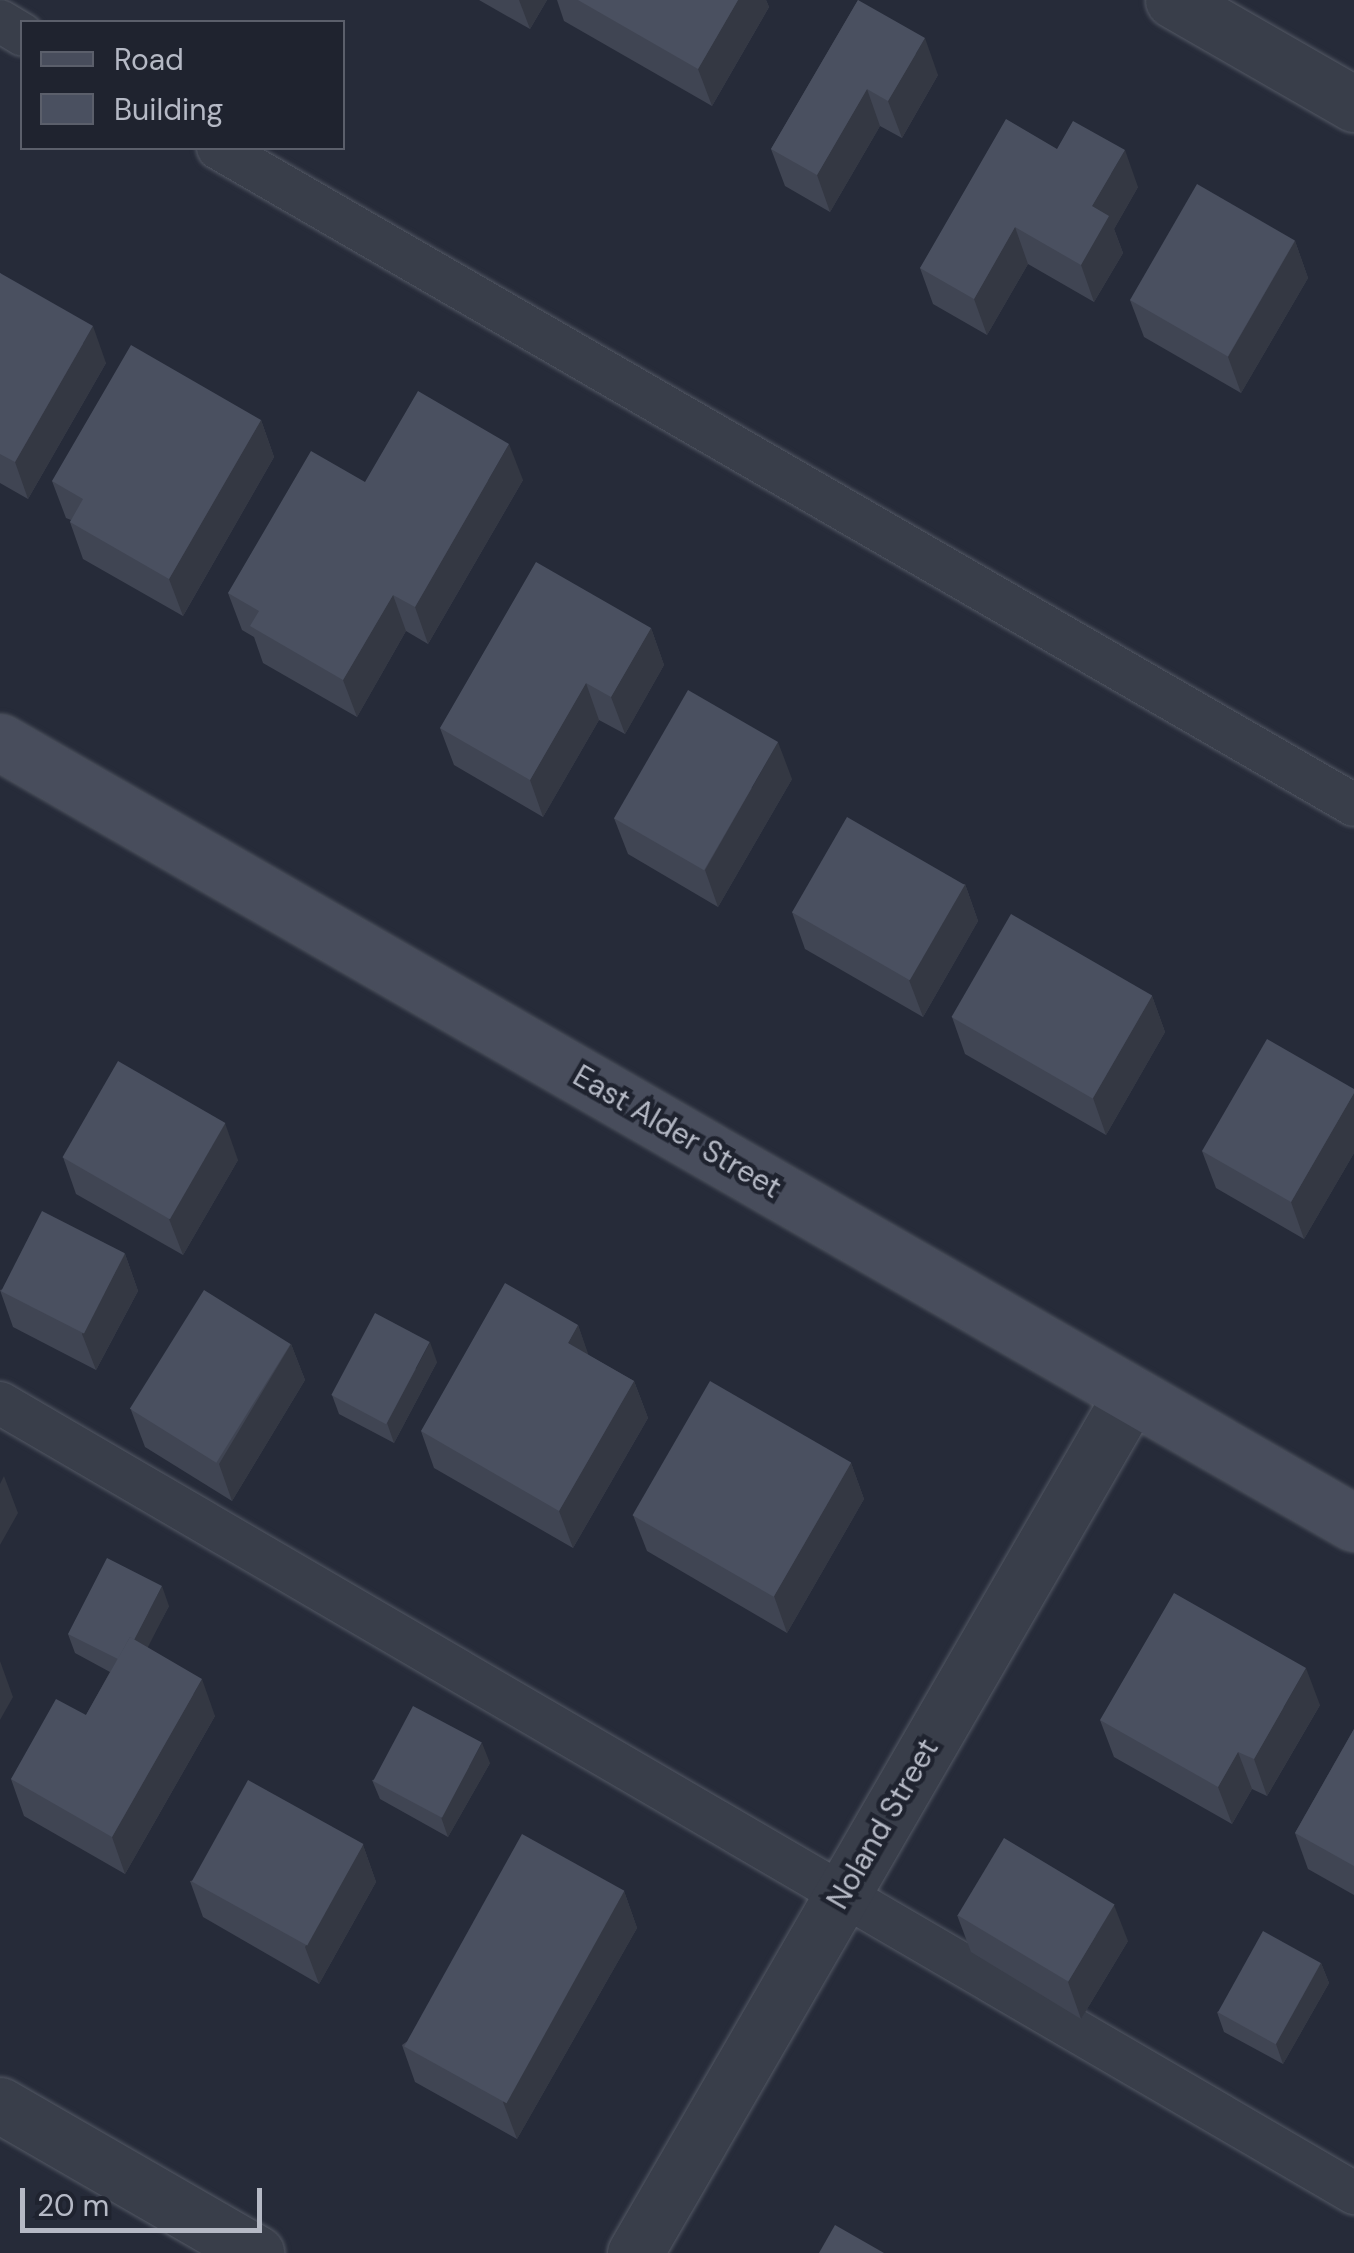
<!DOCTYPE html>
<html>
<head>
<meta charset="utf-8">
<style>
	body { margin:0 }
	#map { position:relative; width:1354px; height:2253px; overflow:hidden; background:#262b39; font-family:"DM Sans",sans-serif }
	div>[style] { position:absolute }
	.roads { filter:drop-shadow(0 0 2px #545965) drop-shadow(0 0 2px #545965) }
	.lane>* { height:42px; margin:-21px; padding:0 21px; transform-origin:21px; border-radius:21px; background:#393e4a }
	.street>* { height:55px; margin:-27.5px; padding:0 27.5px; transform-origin:27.5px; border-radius:27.5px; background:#393e4a }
	.secondary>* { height:55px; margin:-27.5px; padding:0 27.5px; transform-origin:27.5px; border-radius:27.5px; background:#484d5c }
	.wall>* { inset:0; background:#404553 }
	.shaded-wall>* { inset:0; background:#343843 }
	.building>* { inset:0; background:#4a5060; transform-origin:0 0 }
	span { translate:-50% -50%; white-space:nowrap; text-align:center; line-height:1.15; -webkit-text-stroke:9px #1f232f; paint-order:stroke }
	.street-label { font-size:30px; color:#b5b9c5 }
	.legend { position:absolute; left:20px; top:20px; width:325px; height:130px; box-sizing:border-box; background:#1f232f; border:2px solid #5b5f6b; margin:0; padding:12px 18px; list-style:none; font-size:30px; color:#b5b9c5 }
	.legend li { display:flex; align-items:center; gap:20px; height:50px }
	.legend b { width:50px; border:2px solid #5b5f6b }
	.scale { position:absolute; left:20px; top:2188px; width:242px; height:45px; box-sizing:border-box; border:5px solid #b5b9c5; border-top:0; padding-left:12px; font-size:30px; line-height:35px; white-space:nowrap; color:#b5b9c5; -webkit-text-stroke:8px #1f232f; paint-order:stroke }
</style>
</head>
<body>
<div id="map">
	<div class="roads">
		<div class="lane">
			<i style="left:0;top:21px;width:26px;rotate:31deg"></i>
			<i style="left:218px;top:148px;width:1312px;rotate:30.04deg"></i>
			<i style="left:0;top:1403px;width:1568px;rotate:30.26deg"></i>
		</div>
		<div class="street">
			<i style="left:1173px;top:0;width:209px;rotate:29.9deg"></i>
			<i style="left:0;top:2105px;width:296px;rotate:30deg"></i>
			<i style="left:635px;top:2253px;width:991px;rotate:-59.97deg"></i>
		</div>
		<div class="secondary">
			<i style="left:0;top:742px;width:1563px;rotate:29.98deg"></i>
		</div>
	</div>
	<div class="wall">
		<i style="clip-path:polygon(479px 0,547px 0,530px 29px)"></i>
		<i style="clip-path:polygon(557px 0,766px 0,769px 7px,712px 106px,564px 21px)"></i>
		<i style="clip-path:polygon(858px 0,938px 75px,902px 138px,880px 126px,830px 212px,785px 186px,771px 149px)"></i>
		<i style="clip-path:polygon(1057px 149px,1138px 187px,1114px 229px,1123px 253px,1094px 302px,1028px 264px,987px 335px,933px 304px,920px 268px)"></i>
		<i style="clip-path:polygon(1295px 241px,1308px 278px,1241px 393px,1144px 337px,1130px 300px)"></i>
		<i style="clip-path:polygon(0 273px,106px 363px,28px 499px,0 483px)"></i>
		<i style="clip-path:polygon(261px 420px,274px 457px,183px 616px,83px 559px,70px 522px,71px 520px,66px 518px,52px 481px)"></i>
		<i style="clip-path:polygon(523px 480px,428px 644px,406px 631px,357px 717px,263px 663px,254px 637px,242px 630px,228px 593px,365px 482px)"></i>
		<i style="clip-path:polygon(651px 628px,664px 665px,625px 734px,599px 720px,543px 817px,454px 765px,440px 728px)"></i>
		<i style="clip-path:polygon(792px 779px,718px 907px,628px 854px,614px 818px)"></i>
		<i style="clip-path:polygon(965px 884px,978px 921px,923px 1017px,805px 949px,792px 912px)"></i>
		<i style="clip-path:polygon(1152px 996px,1165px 1032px,1106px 1135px,965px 1054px,952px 1017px)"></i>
		<i style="clip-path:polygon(1354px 1089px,1354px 1153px,1304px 1239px,1216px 1188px,1202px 1151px)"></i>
		<i style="clip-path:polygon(63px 1157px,238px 1160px,183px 1255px,76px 1194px)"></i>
		<i style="clip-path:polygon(125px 1254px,138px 1291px,96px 1370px,13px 1327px,0 1290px)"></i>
		<i style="clip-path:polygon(578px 1325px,588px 1355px,634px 1381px,648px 1418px,573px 1548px,434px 1468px,421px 1431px)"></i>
		<i style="clip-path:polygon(291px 1344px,305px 1380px,232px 1501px,145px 1447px,131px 1410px)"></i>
		<i style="clip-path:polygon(437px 1362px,394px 1443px,339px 1414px,332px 1395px)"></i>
		<i style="clip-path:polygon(851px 1463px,864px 1499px,787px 1633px,647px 1551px,633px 1515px)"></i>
		<i style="clip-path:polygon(169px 1606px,147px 1647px,215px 1716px,125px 1874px,24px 1816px,11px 1779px,86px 1715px,110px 1672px,75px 1653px,68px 1634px)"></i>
		<i style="clip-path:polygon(1320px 1705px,1267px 1796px,1252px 1789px,1232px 1824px,1114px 1757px,1100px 1720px)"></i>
		<i style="clip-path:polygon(1354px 1729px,1354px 1895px,1308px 1869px,1295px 1833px)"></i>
		<i style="clip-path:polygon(490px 1763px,448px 1837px,380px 1799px,372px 1780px)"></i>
		<i style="clip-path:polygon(363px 1845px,376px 1882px,319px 1984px,203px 1917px,190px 1881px)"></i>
		<i style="clip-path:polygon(624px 1891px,637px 1928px,517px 2139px,415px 2082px,402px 2045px)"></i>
		<i style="clip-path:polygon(957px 1915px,1128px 1941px,1081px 2019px,971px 1952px)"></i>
		<i style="clip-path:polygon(1321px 1963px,1329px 1983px,1283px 2064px,1224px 2032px,1217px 2012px)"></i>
	</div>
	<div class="shaded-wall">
		<i style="clip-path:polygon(519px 0,547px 0,530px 29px)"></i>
		<i style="clip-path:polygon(738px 0,766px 0,769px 7px,712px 106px,698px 69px)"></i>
		<i style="clip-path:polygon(925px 38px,938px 75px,902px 138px,888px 101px)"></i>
		<i style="clip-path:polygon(867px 89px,880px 126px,830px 212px,817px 175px)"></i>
		<i style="clip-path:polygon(1125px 150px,1138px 187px,1114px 229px,1123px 253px,1094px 302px,1081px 265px,1092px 206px)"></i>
		<i style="clip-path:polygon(1015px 227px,1028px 264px,987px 335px,974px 299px)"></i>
		<i style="clip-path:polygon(1295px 241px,1308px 278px,1241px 393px,1228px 357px)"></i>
		<i style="clip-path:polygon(93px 326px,106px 363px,28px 499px,15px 462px)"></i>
		<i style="clip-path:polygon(261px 420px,274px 457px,183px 616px,169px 579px)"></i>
		<i style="clip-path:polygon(509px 444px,523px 480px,428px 644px,415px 607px)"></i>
		<i style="clip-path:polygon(393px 595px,406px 631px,357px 717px,343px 680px)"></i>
		<i style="clip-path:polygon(651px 628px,664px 665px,625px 734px,611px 697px)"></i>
		<i style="clip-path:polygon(586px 683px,599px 720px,543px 817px,530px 780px)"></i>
		<i style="clip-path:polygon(778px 742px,792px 779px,718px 907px,705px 870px)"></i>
		<i style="clip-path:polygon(965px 884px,978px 921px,923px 1017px,909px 980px)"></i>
		<i style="clip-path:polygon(1152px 996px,1165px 1032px,1106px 1135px,1093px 1098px)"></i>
		<i style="clip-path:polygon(1354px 1093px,1354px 1153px,1304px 1239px,1291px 1202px)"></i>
		<i style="clip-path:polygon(225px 1123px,238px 1160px,183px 1255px,169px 1219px)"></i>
		<i style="clip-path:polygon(125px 1254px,138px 1291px,96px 1370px,82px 1334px)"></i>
		<i style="clip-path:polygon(578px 1325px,591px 1362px,568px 1343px)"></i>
		<i style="clip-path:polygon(430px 1342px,437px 1362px,394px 1443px,387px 1423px)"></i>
		<i style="clip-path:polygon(291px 1344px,305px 1380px,232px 1501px,219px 1464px)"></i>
		<i style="clip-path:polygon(634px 1381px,648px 1418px,573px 1548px,559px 1511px)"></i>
		<i style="clip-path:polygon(851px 1463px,864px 1499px,787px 1633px,774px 1596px)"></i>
		<i style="clip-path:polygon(4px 1476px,18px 1513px,0 1545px,0 1484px)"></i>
		<i style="clip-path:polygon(162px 1586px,169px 1606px,130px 1682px,122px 1662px)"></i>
		<i style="clip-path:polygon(0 1661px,13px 1697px,0 1720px)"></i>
		<i style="clip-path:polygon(1306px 1668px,1320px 1705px,1267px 1796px,1254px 1759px)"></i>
		<i style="clip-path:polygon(202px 1679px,215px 1716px,125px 1874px,112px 1837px)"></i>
		<i style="clip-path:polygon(482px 1743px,490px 1763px,448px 1837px,441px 1817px)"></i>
		<i style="clip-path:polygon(1238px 1752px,1252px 1789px,1232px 1824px,1218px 1787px)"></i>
		<i style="clip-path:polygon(363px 1845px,376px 1882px,319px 1984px,305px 1947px)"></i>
		<i style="clip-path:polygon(624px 1891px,637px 1928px,517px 2139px,503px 2102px)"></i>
		<i style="clip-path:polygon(1114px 1905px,1128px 1941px,1081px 2019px,1068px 1982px)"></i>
		<i style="clip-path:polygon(1321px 1963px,1329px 1983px,1283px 2064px,1276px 2044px)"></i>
	</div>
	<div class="building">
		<i style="clip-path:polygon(578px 0,738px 0,698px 69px)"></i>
		<i style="clip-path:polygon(858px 0,925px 38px,888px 101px,867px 89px,817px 175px,771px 149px)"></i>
		<i style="clip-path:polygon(1006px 119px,1057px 149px,1073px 121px,1125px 150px,1092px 206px,1109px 216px,1081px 265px,1015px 227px,974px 299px,920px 268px)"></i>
		<i style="left:1197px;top:184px;width:113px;height:134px;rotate:30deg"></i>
		<i style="clip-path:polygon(0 273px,93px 326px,15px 462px,0 454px)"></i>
		<i style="clip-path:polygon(131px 345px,261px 420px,169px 579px,70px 522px,83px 499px,52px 481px)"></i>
		<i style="clip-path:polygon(418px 391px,509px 444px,415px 607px,393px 595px,343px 680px,250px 626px,259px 611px,228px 593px,311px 451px,365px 482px)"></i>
		<i style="clip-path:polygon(536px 562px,651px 628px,611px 697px,586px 683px,530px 780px,440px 728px)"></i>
		<i style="left:688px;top:690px;width:104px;height:148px;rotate:30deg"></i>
		<i style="left:847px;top:817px;width:136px;height:110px;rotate:30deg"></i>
		<i style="left:1011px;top:914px;width:163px;height:119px;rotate:30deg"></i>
		<i style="clip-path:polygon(1267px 1039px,1354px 1089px,1354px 1093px,1291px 1202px,1202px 1151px)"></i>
		<i style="left:118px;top:1061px;width:124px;height:111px;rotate:30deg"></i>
		<i style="left:42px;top:1211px;width:93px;height:90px;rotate:27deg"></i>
		<i style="clip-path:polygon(505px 1283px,578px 1325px,568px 1343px,634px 1381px,559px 1511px,421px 1431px)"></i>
		<i style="left:204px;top:1290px;width:102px;height:140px;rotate:32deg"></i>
		<i style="left:375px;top:1313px;width:62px;height:93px;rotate:28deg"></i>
		<i style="left:710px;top:1381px;width:163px;height:155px;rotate:30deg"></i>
		<i style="clip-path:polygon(107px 1558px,162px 1586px,134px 1640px,130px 1637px,118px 1659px,68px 1634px)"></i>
		<i style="clip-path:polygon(1174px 1593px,1306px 1668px,1254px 1759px,1238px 1752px,1218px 1787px,1100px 1720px)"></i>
		<i style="clip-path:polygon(130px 1637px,202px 1679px,112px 1837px,11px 1779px,56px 1699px,86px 1715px)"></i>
		<i style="left:413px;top:1706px;width:78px;height:85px;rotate:28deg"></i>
		<i style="clip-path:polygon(1354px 1729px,1354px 1866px,1295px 1833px)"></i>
		<i style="left:248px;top:1780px;width:132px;height:116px;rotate:29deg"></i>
		<i style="left:522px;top:1834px;width:117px;height:243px;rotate:29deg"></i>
		<i style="left:1004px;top:1838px;width:129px;height:90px;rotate:31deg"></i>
		<i style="left:1263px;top:1931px;width:66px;height:93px;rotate:29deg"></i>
		<i style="clip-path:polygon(835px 2225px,884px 2253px,819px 2253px)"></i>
	</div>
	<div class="street-label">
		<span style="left:677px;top:1132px;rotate:30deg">East Alder Street</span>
		<span style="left:883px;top:1824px;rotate:-60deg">Noland Street</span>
	</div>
	<ul class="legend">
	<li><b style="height:12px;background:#484d5c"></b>Road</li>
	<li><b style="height:28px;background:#4a5060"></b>Building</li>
	</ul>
	<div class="scale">20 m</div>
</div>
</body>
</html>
